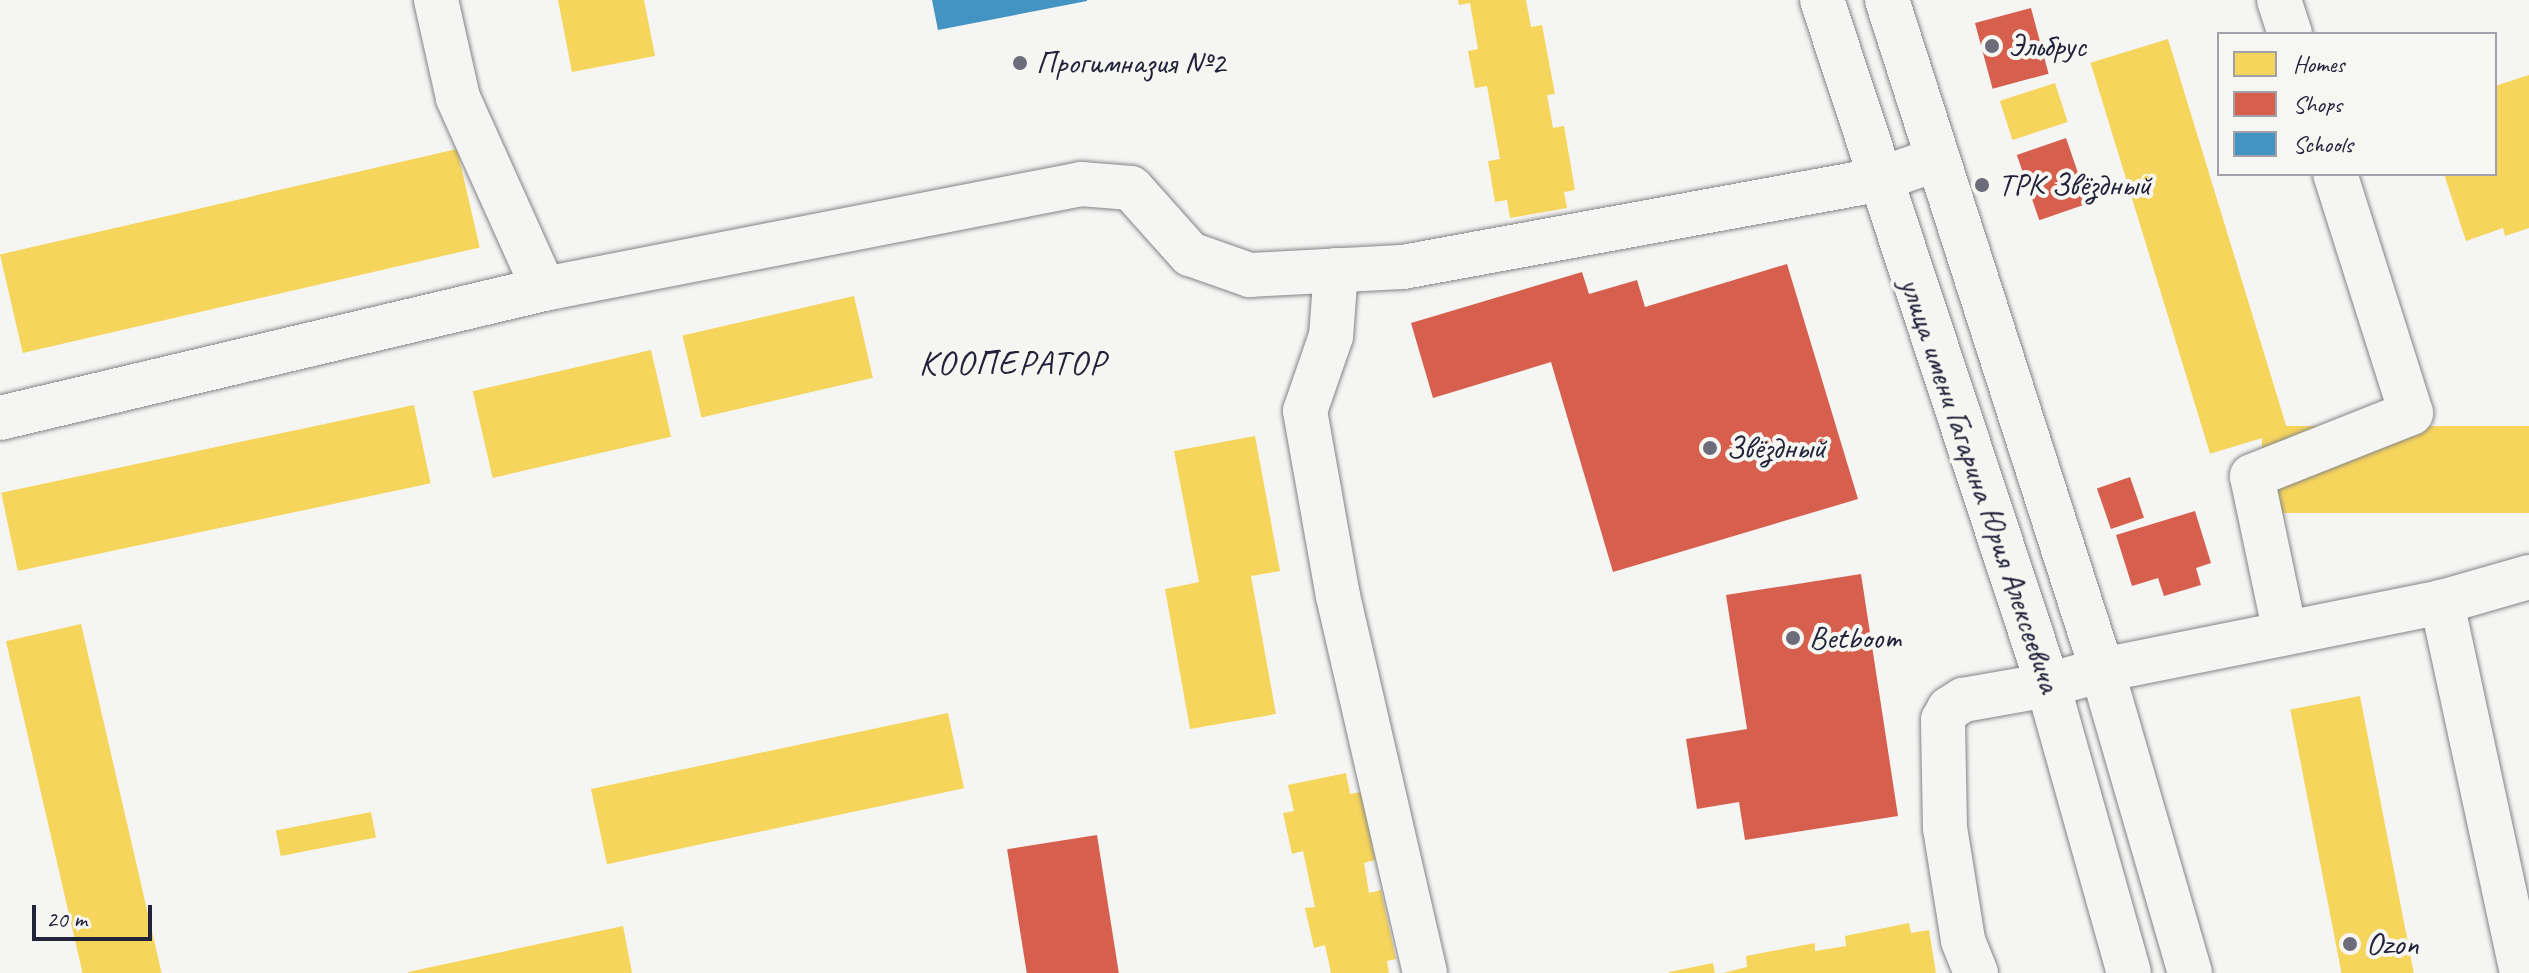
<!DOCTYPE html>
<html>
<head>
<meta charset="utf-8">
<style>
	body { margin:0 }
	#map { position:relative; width:2529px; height:973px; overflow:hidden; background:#f5f5f3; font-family:Caveat,sans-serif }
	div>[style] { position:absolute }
	.homes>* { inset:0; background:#f6d55c; transform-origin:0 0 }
	.shops>* { inset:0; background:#d6604d; transform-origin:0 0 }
	.schools>* { inset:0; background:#4393c3 }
	.roads { filter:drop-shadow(0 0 2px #858589) drop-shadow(0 0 2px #858589) }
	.minor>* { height:44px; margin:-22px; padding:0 22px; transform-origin:22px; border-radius:22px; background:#f5f5f3 }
	.dots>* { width:22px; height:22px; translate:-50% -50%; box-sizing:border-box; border:4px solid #f6f6f2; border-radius:50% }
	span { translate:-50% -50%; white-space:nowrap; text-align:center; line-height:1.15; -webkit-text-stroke:8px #f6f6f2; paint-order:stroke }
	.poi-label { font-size:32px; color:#22223b }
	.left { translate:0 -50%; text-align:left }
	.street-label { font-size:32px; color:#22223b }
	.neighbourhood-label { font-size:34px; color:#22223b; letter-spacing:2px }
	.legend { position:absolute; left:2217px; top:32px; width:280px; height:144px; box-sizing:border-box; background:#f6f6f2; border:2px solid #a1a1a9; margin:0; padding:10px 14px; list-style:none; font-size:24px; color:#22223b }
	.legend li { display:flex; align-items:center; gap:16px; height:40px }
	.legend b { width:40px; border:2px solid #a1a1a9 }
	.scale { position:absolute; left:32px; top:905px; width:120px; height:36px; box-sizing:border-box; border:4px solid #22223b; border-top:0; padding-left:10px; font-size:24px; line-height:28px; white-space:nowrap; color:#22223b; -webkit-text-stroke:6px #f6f6f2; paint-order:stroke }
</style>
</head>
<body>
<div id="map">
	<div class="homes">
		<i style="clip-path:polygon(558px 0,644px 0,655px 56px,572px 72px)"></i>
		<i style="clip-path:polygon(1458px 0,1526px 0,1531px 27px,1542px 25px,1555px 94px,1547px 95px,1553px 128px,1564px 126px,1575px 190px,1564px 192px,1567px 208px,1510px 218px,1507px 200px,1495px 202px,1488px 161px,1500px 159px,1487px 86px,1475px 88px,1468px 51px,1478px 49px,1470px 3px,1459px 5px)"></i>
		<i style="left:2168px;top:39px;width:409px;height:81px;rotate:73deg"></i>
		<i style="clip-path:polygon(2529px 75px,2529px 228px,2505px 236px,2503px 228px,2466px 241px,2444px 174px,2495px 174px,2495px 86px)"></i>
		<i style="left:2055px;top:83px;width:41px;height:58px;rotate:72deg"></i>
		<i style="left:457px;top:149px;width:101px;height:469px;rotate:77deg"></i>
		<i style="left:854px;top:296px;width:84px;height:176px;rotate:77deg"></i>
		<i style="left:651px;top:350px;width:89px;height:183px;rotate:77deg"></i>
		<i style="left:414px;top:405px;width:80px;height:422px;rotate:78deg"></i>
		<i style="left:2529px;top:426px;width:87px;height:267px;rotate:90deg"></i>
		<i style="clip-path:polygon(1255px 436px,1280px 571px,1251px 576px,1276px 714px,1190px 729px,1165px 589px,1199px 582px,1174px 451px)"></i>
		<i style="left:81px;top:624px;width:358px;height:77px;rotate:77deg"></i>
		<i style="left:2360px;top:696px;width:283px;height:71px;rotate:79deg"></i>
		<i style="left:948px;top:713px;width:77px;height:365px;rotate:78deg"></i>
		<i style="clip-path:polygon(1346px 773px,1350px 794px,1361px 792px,1375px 860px,1364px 863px,1369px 893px,1381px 890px,1396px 959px,1387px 961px,1389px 973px,1331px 973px,1325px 945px,1314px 948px,1305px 908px,1315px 907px,1303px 851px,1292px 854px,1283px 813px,1294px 811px,1288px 785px)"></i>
		<i style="left:371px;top:812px;width:26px;height:97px;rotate:79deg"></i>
		<i style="clip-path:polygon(1909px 923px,1911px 933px,1929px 930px,1936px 973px,1723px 973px,1747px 967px,1746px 956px,1815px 943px,1815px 951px,1846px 946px,1845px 936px)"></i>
		<i style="clip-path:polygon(623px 926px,632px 973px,408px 973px,408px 972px)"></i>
		<i style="clip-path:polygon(1713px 963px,1715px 973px,1669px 973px,1669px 972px)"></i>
	</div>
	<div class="shops">
		<i style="left:2031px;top:8px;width:68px;height:58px;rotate:75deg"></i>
		<i style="left:2066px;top:138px;width:69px;height:52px;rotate:71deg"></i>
		<i style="clip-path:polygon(1787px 264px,1858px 499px,1613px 572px,1551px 362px,1433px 398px,1411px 323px,1582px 272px,1589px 294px,1637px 280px,1645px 307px)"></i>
		<i style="left:2130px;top:477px;width:43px;height:35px;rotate:71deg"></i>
		<i style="clip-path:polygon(2195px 511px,2211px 563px,2196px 568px,2201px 585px,2164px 596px,2158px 578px,2132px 586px,2116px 535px)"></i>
		<i style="clip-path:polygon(1861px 574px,1898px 816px,1745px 840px,1739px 802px,1697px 809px,1686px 739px,1747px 729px,1726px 595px)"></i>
		<i style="left:1097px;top:835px;width:140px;height:91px;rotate:81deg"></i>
	</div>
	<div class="schools">
		<i style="clip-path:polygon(932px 0,1087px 0,1087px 1px,938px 30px)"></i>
	</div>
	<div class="roads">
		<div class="minor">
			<i style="left:436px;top:0;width:100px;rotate:77.3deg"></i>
			<i style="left:458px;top:98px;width:209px;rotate:65.8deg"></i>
			<i style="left:1822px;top:0;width:721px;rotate:71.74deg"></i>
			<i style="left:2048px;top:685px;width:299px;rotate:74.3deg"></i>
			<i style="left:1887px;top:0;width:704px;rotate:72.21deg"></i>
			<i style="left:2102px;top:670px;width:316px;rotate:73.8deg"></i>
			<i style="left:2279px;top:0;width:36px;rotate:72deg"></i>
			<i style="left:1336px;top:270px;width:66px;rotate:94.3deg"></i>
			<i style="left:1331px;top:336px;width:79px;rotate:109.1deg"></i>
			<i style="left:1305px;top:411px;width:188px;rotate:79.9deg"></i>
			<i style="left:1338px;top:596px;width:387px;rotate:77deg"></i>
			<i style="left:0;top:418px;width:559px;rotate:-13.34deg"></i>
			<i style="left:544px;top:289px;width:547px;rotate:-11.06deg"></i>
			<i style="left:1081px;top:184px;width:50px;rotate:4.6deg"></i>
			<i style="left:1131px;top:188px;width:89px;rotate:48.2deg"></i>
			<i style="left:1190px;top:254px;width:64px;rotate:19.3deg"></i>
			<i style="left:1250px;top:275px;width:153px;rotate:-3deg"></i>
			<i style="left:1403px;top:267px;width:483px;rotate:-10.4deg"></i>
			<i style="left:1878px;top:180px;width:63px;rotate:-19.6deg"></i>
			<i style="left:2285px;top:633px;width:160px;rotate:-101.9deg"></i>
			<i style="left:2252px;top:476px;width:171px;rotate:-21.6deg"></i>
			<i style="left:2411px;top:413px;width:251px;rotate:-107.6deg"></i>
			<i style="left:1976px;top:973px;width:35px;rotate:-112deg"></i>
			<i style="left:1963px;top:940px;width:113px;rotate:-99.1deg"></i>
			<i style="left:1945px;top:828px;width:108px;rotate:-91.1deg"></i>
			<i style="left:1943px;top:720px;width:13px;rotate:-61deg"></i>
			<i style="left:1949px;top:709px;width:17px;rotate:-33deg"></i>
			<i style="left:1963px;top:700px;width:86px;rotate:-10deg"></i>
			<i style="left:2048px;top:685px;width:56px;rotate:-15.5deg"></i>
			<i style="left:2102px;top:670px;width:347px;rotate:-11.3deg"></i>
			<i style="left:2522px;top:973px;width:380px;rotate:-102.2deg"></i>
			<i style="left:2442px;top:602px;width:91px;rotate:-16deg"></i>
		</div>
	</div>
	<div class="dots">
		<i style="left:1992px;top:46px;background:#6c6c7b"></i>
		<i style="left:1020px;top:63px;background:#6c6c7b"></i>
		<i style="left:1982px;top:185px;background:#6c6c7b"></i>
		<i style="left:1710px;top:448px;background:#6c6c7b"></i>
		<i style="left:1793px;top:638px;background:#6c6c7b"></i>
		<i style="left:2350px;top:944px;background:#6c6c7b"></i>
	</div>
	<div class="poi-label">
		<span class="left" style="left:2008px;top:46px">Эльбрус</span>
		<span class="left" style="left:1036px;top:63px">Прогимназия №2</span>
		<span class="left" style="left:1998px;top:185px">ТРК Звёздный</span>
		<span class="left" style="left:1726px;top:448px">Звёздный</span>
		<span class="left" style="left:1809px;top:638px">Betboom</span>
		<span class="left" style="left:2366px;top:944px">Ozon</span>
	</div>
	<div class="street-label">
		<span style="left:1980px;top:485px;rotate:71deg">улица имени Гагарина Юрия Алексеевича</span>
	</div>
	<div class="neighbourhood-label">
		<span style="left:1013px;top:363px">КООПЕРАТОР</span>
	</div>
	<ul class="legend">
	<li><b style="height:22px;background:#f6d55c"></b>Homes</li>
	<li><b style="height:22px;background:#d6604d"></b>Shops</li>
	<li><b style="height:22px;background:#4393c3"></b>Schools</li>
	</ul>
	<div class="scale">20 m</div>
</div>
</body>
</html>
